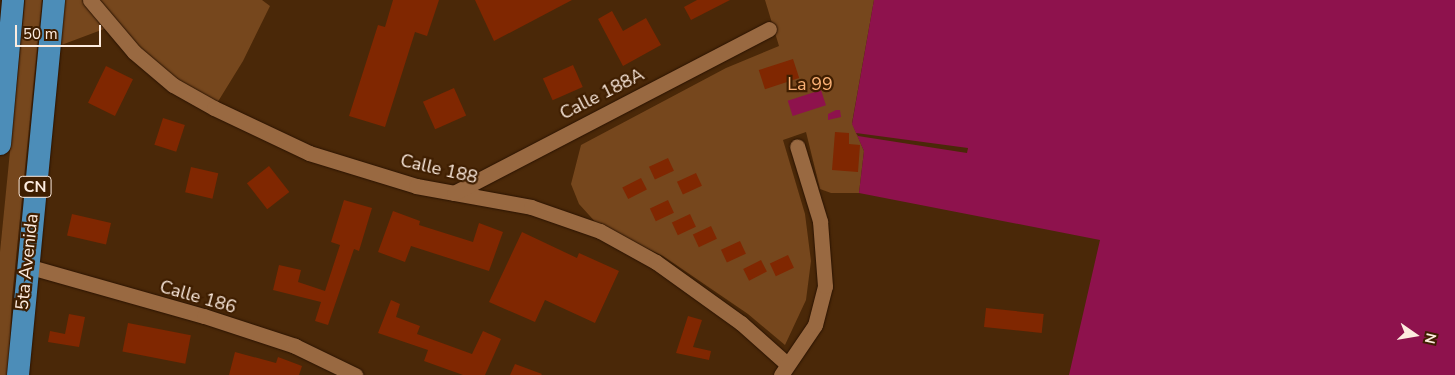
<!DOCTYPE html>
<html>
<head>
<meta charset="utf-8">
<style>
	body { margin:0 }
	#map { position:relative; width:1455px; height:375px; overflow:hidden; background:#4a2808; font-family:"Nunito Sans",sans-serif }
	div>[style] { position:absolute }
	.green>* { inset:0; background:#76471d }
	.water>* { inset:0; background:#8e124d; transform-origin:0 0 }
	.pier>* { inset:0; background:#4a2808 }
	.building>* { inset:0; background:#802701; transform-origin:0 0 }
	.roads { filter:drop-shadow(0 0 1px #2a1300) drop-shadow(0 0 1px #2a1300) }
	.minor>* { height:15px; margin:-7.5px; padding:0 7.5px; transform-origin:7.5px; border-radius:7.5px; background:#996941 }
	.highway>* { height:22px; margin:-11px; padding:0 11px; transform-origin:11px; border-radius:11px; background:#4c8db8 }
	span { translate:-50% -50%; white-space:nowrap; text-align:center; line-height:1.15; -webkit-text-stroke:4.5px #3f1e00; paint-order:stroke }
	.shield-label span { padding:1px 4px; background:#3f1e00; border:1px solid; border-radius:4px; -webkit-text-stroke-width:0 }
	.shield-label { font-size:16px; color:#fdecdf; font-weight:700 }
	.park-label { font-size:18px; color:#fab175 }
	.street-label { font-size:18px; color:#fdecdf }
	.north { position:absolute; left:1390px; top:310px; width:50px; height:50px; -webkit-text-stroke:4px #3f1e00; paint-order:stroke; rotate:103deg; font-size:14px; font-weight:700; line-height:20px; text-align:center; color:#fdecdf }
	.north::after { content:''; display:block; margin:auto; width:18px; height:22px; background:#fdecdf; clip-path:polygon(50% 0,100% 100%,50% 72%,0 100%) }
	.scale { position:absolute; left:15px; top:25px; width:86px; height:22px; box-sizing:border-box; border:2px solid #fdecdf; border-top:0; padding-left:6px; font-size:15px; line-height:18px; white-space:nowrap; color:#fdecdf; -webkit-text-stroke:4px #3f1e00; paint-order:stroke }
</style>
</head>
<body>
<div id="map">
	<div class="green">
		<i style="clip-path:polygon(25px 0,42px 0,12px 298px,8px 375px,0 375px,0 252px)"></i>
		<i style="clip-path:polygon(54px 0,262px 0,270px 6px,243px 61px,214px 108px,173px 85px,112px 26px,48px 50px)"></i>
		<i style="clip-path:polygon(765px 0,874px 0,852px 123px,864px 151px,859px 193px,831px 193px,820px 189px,806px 132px,783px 140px,805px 214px,811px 261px,806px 300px,785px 345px,748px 314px,663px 256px,599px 226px,579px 204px,571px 184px,581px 145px,726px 68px,779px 46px)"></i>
	</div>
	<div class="water">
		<i style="clip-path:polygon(874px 0,1455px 0,1455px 375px,1069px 375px,1100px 240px,859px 193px,864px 151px,852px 124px)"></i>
		<i style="left:821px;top:90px;width:16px;height:35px;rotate:72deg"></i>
		<i style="clip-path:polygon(836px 110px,840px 110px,841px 117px,828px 120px,828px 114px)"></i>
	</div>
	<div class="pier">
		<i style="clip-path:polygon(856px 133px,968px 148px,967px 153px,858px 136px)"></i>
	</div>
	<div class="building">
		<i style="clip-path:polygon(393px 0,439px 0,427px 36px,415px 32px,385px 127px,349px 116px,378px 25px,385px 27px)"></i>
		<i style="clip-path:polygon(475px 0,572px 0,494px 41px)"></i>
		<i style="clip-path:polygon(697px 0,730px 0,691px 20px,684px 7px)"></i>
		<i style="clip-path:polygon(612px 11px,623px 31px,646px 18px,661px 45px,623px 66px,598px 19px)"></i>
		<i style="left:793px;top:59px;width:20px;height:36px;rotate:72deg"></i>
		<i style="left:573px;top:65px;width:24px;height:33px;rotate:66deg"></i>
		<i style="left:106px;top:66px;width:30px;height:41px;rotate:26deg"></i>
		<i style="left:454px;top:88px;width:30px;height:34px;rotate:66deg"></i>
		<i style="left:163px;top:118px;width:23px;height:28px;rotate:18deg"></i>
		<i style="clip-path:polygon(835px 132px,849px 133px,849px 144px,860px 145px,858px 172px,832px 170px)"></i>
		<i style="left:668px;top:158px;width:14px;height:21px;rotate:65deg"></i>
		<i style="left:269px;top:166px;width:33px;height:28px;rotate:52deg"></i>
		<i style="left:191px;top:167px;width:28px;height:26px;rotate:13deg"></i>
		<i style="left:696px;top:173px;width:14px;height:21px;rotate:65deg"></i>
		<i style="left:641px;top:178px;width:13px;height:21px;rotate:63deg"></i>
		<i style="clip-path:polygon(344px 200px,372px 208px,359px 251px,354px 249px,328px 325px,315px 321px,321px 302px,273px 290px,279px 265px,301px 270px,298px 282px,325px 291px,340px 245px,331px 242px)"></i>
		<i style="left:668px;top:200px;width:14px;height:20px;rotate:65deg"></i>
		<i style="clip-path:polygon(393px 211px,420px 221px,419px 225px,473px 242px,479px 223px,503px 232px,489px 271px,411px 246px,405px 262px,378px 252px)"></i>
		<i style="left:72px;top:214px;width:40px;height:22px;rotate:13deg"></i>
		<i style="left:690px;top:214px;width:14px;height:20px;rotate:65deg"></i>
		<i style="left:711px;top:226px;width:14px;height:20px;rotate:65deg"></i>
		<i style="clip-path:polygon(522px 232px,577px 258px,579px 253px,619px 271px,595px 323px,545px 300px,535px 322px,489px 302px)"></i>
		<i style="left:740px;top:241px;width:14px;height:21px;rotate:65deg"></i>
		<i style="left:788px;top:255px;width:14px;height:20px;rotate:65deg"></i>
		<i style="left:761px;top:260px;width:13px;height:20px;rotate:63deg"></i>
		<i style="clip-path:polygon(391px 300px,400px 304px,396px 317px,420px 326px,417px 334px,472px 354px,483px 331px,501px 339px,485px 375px,463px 375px,424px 361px,428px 350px,378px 333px)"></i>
		<i style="left:986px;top:308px;width:58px;height:19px;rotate:6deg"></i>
		<i style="clip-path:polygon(69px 314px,85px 317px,79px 347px,48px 342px,50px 331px,65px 334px)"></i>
		<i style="clip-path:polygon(688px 316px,702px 320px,693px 347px,711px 351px,709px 360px,676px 353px)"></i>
		<i style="left:128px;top:323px;width:64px;height:29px;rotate:11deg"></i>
		<i style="clip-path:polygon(235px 352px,276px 363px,278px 357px,302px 366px,299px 375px,229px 375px)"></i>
		<i style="clip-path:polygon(515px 364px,542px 374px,541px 375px,510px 375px)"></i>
	</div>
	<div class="roads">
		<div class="minor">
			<i style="left:90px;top:0;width:68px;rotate:49.8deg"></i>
			<i style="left:134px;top:52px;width:51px;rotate:40.2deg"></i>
			<i style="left:173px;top:85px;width:47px;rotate:29.3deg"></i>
			<i style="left:214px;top:108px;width:105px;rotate:25.3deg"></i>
			<i style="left:309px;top:153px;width:112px;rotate:17.1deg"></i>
			<i style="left:416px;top:186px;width:117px;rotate:10.3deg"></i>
			<i style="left:531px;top:207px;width:73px;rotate:19.2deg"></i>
			<i style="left:600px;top:231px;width:64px;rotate:29deg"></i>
			<i style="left:656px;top:262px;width:105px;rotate:35.7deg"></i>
			<i style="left:741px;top:323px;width:62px;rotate:41.7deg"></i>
			<i style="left:454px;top:193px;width:355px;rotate:-27.5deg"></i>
			<i style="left:27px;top:266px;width:184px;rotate:15.8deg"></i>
			<i style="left:204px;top:316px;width:96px;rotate:18.2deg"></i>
			<i style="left:295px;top:346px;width:67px;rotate:25.8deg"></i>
			<i style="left:781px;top:375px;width:60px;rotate:-55.8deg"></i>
			<i style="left:815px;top:325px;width:40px;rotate:-75.6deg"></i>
			<i style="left:825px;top:286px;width:65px;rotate:-94.4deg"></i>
			<i style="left:820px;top:221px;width:78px;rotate:-107deg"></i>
		</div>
		<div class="highway">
			<i style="left:0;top:144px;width:145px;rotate:-84.8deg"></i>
			<i style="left:18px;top:375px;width:377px;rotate:-84.5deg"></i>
		</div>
	</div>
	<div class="shield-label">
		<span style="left:35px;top:187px">CN</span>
	</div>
	<div class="park-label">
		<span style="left:810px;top:84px">La 99</span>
	</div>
	<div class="street-label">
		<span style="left:602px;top:94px;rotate:-27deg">Calle 188A</span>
		<span style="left:439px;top:169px;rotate:13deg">Calle 188</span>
		<span style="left:27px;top:262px;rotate:-84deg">5ta Avenida</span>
		<span style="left:198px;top:297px;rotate:16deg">Calle 186</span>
	</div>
	<div class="north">N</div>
	<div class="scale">50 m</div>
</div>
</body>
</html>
